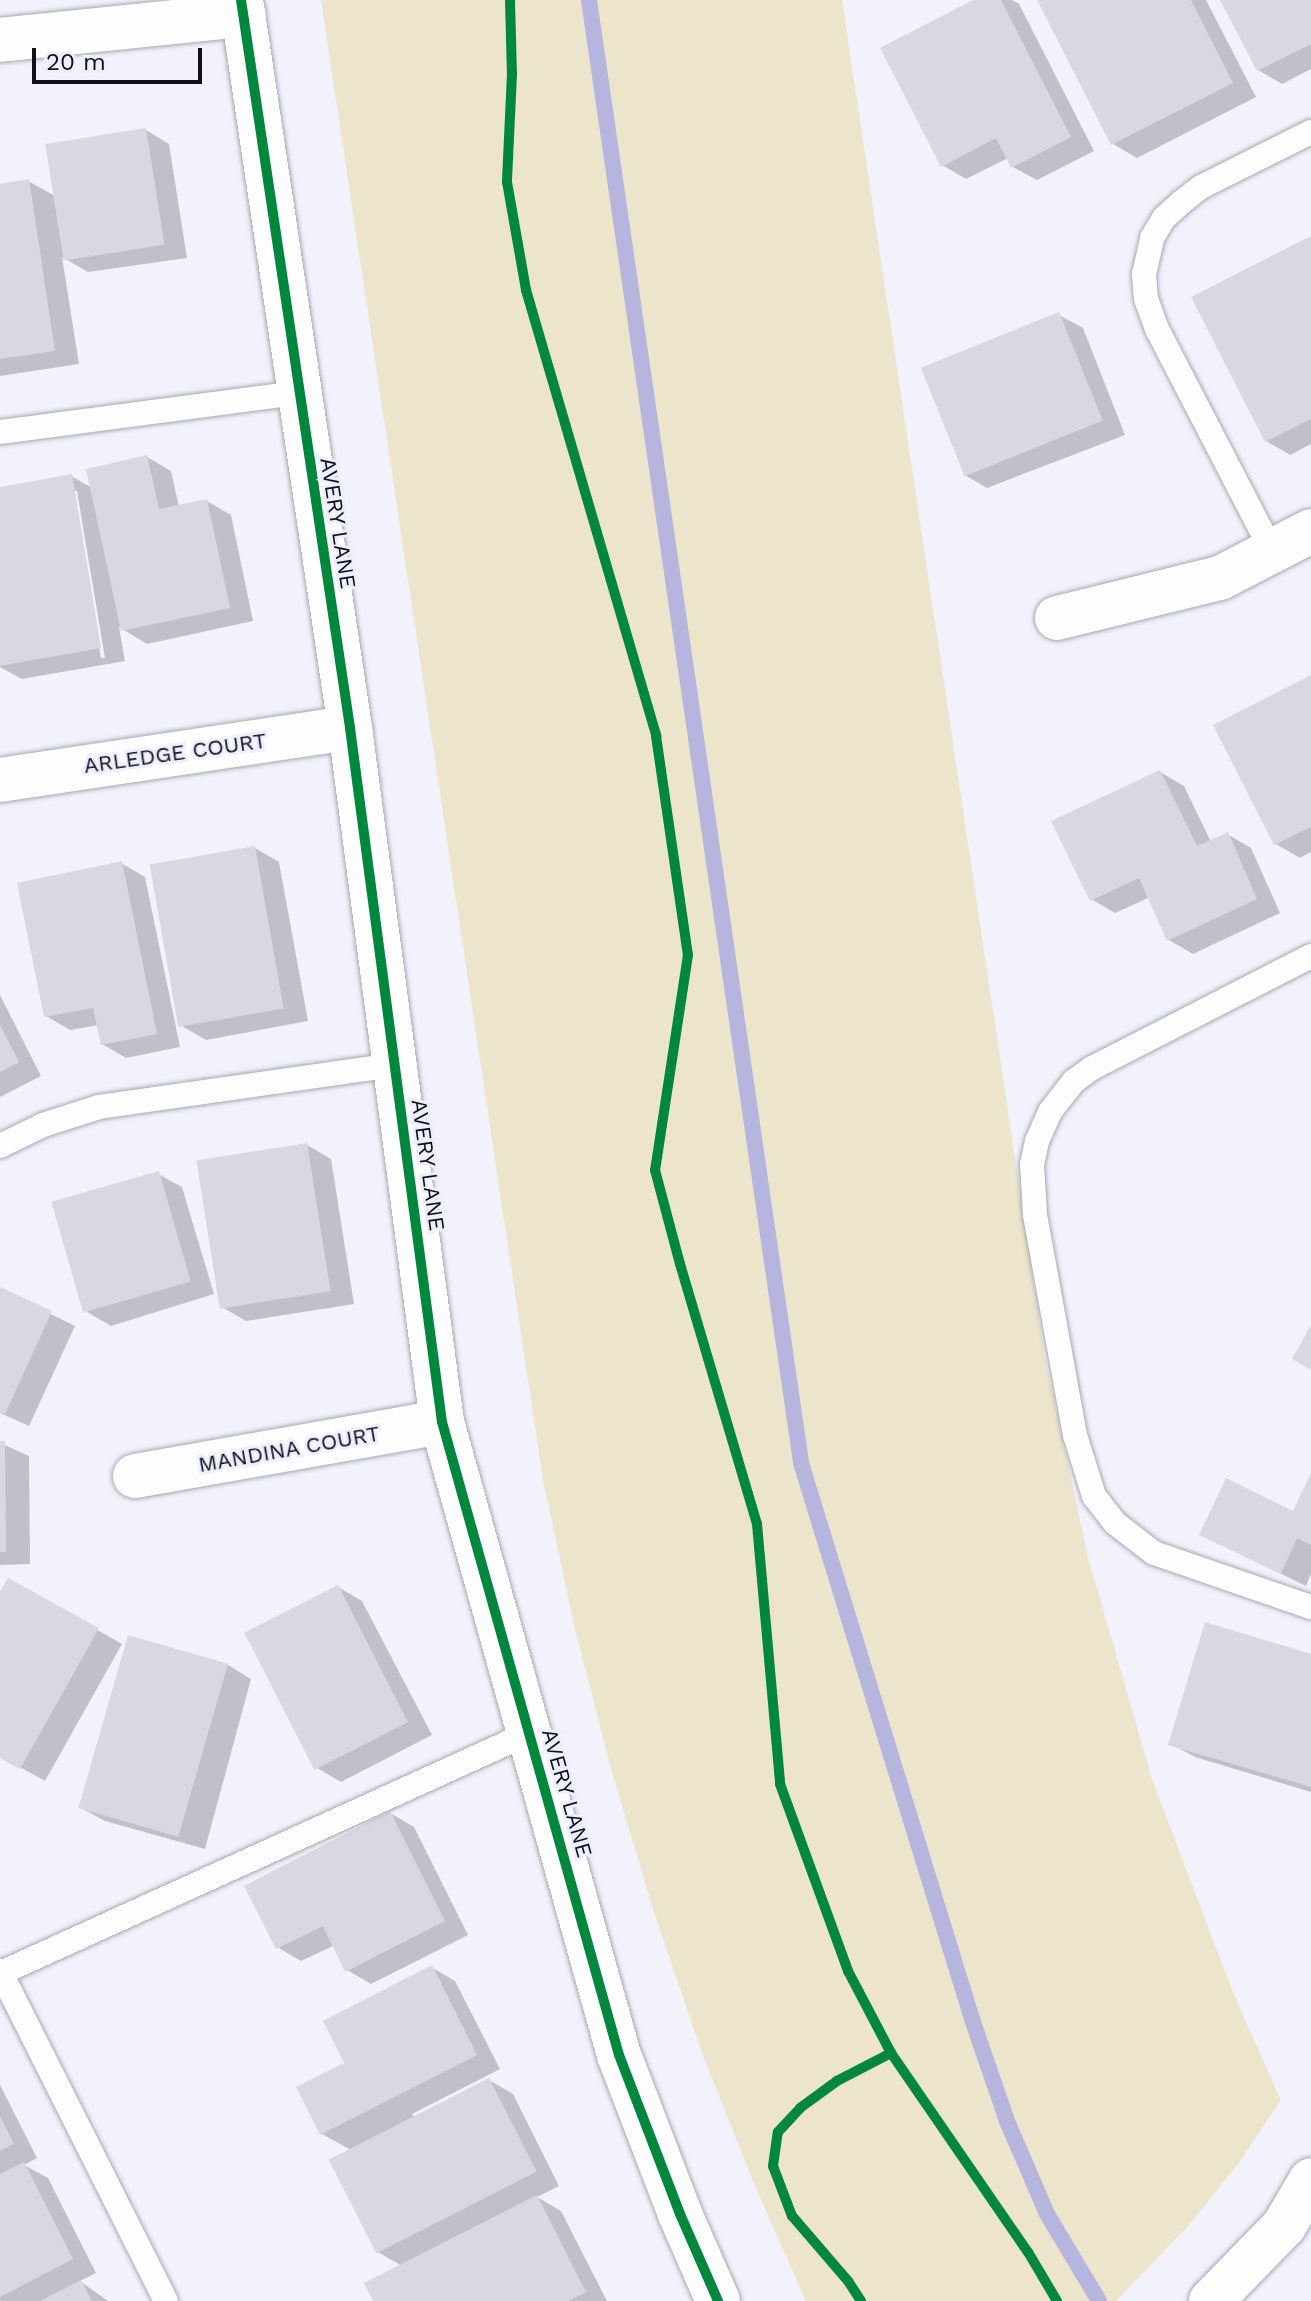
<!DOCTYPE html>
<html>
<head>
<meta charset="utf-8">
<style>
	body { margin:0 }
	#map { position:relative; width:1311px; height:2301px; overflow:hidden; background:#f1f2fb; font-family:"Work Sans",sans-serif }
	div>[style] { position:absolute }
	.green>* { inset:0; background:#ede5cb }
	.shadow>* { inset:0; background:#0003 }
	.stream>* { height:16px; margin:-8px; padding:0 8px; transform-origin:8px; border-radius:8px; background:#b5b5de }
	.building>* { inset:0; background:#d8d8e2; transform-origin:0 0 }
	.roads { filter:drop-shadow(0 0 2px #a8a9b1) drop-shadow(0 0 2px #a8a9b1) }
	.lane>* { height:24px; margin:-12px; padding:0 12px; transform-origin:12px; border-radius:12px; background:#fdfdfe }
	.street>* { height:44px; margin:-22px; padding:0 22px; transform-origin:22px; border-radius:22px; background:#fdfdfe }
	.secondary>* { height:44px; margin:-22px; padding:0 22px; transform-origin:22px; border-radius:22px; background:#fdfdfe }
	.cycleway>* { height:10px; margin:-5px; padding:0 5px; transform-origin:5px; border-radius:5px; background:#00873e }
	span { translate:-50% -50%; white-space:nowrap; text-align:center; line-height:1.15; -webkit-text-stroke:6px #edeeff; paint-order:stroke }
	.street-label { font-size:22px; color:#11111a }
	.scale { position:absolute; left:32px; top:48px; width:170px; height:36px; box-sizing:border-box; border:4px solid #11111a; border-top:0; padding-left:10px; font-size:24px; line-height:28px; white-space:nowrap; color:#11111a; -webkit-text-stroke:6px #edeeff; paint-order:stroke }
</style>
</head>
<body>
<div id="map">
	<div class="green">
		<i style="clip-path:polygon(321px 0,842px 0,1045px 1359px,1088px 1557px,1152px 1779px,1234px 1995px,1281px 2100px,1238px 2164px,1189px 2225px,1116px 2301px,806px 2301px,757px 2191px,702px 2053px,654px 1912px,611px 1769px,574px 1625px,543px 1480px)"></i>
	</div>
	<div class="shadow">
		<i style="clip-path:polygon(977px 0,1012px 0,1019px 4px,1094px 151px,1037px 180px,1013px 167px,1008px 158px,966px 179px,942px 165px)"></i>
		<i style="clip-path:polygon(1039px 0,1206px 0,1256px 97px,1137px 158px,1113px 144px)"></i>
		<i style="clip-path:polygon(1222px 0,1311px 0,1311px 69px,1282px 84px,1258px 70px)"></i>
		<i style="clip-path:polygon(146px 130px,169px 144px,187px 258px,88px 272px,62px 257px,79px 364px,0 376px,0 186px,28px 181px,55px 196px)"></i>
		<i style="clip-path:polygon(1311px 238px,1311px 444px,1290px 455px,1266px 441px)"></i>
		<i style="clip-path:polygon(1059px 315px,1083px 328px,1125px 435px,987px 488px,963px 474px)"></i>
		<i style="clip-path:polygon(evenodd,147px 457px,171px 471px,179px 507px,207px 501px,231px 515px,253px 621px,147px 644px,119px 627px,125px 661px,22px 679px,0 667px,0 489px,71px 476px,92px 488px,147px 457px,72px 491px,77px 491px,105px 658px,101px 658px,72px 491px)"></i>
		<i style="clip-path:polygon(1311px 677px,1311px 852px,1300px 858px,1276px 844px)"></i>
		<i style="clip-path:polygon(1160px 772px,1184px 786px,1211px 842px,1227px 834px,1251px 848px,1280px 913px,1193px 954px,1169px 940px,1150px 897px,1115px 913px,1091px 899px)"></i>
		<i style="clip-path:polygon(255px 848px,279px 862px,308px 1021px,206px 1040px,182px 1026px)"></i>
		<i style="clip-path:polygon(121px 863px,145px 877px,180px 1047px,126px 1058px,102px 1044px,99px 1025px,70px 1030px,46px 1016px)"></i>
		<i style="clip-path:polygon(0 995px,41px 1076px,0 1097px)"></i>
		<i style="clip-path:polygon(307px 1145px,331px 1159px,354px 1304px,246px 1321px,222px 1307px)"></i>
		<i style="clip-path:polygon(158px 1174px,182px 1187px,214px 1294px,111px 1326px,87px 1312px)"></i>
		<i style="clip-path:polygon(0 1289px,75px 1326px,29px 1426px,0 1413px)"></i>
		<i style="clip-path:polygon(0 1443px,29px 1456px,30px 1564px,0 1565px)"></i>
		<i style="clip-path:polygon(1311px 1478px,1311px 1574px,1306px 1586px,1201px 1535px,1294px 1514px)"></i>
		<i style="clip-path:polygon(9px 1580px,122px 1644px,45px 1781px,0 1756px,0 1595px)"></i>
		<i style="clip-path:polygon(338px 1587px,362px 1601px,432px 1735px,341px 1782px,317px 1768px)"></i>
		<i style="clip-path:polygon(129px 1638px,228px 1665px,251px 1679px,205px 1849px,105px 1821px,81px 1808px)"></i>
		<i style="clip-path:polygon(1311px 1656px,1311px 1792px,1195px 1757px,1171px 1744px)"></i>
		<i style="clip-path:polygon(390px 1813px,414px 1827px,468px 1935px,371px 1984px,347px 1970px,335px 1945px,301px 1961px,277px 1947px)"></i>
		<i style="clip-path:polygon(431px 1967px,455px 1981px,500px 2069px,412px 2114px,414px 2117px,489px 2080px,513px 2094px,559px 2186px,537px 2197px,561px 2211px,607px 2301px,375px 2301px,402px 2266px,376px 2251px,349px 2149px,322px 2134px,347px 2064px)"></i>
		<i style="clip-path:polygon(0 2085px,37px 2158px,24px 2165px,48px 2178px,96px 2273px,80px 2281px,108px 2301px,0 2301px)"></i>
	</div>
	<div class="stream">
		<i style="left:589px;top:0;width:1478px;rotate:81.75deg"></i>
		<i style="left:801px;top:1463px;width:585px;rotate:72.9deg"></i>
		<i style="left:973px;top:2022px;width:105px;rotate:71deg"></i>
		<i style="left:1007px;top:2121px;width:101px;rotate:66.7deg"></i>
		<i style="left:1047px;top:2214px;width:101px;rotate:59.1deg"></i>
	</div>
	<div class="building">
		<i style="clip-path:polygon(973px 0,1001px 0,1071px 137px,1011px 168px,996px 138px,941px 167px,880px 48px)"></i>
		<i style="clip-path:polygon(1037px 0,1191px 0,1233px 83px,1111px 145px)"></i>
		<i style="clip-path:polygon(1220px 0,1311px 0,1311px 44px,1257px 71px)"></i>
		<i style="left:146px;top:128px;width:118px;height:102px;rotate:81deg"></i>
		<i style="clip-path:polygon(29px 179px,55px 351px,0 359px,0 184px)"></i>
		<i style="clip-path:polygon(1311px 236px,1311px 419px,1265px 442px,1191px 297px)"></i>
		<i style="left:1059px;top:312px;width:117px;height:149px;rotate:68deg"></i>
		<i style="clip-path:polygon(147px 455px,159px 509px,207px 499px,230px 608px,121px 631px,86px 469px)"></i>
		<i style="clip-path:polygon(72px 474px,101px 648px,0 666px,0 487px)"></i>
		<i style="clip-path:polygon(1311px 675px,1311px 827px,1274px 845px,1213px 725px)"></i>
		<i style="clip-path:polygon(1160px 770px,1197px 846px,1228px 832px,1257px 899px,1167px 941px,1139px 878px,1090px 901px,1051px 821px)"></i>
		<i style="left:255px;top:846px;width:165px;height:107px;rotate:80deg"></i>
		<i style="clip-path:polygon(122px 861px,157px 1034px,101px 1045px,93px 1008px,44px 1017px,17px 883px)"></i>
		<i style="clip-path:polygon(0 1025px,19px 1062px,0 1072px)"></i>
		<i style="left:307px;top:1143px;width:150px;height:112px;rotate:81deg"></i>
		<i style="left:159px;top:1171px;width:115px;height:112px;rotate:74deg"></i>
		<i style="clip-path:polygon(0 1287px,52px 1311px,5px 1414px,0 1412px)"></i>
		<i style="clip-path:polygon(1311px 1325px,1311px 1370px,1292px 1359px)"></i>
		<i style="clip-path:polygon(0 1441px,5px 1441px,6px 1552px,0 1552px)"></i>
		<i style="clip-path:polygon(1311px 1473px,1311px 1545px,1297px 1538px,1281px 1574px,1199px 1535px,1226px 1478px,1293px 1511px)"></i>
		<i style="clip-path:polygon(8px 1578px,99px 1628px,20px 1769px,0 1758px,0 1591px)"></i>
		<i style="left:338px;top:1585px;width:154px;height:105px;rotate:63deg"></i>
		<i style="clip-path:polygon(1205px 1622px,1311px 1654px,1311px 1787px,1168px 1745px)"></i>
		<i style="left:128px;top:1635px;width:104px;height:180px;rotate:16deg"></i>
		<i style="clip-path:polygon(390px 1811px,445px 1921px,345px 1972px,323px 1926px,276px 1949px,244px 1886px)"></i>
		<i style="clip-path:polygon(432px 1965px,477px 2055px,320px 2135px,296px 2087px,344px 2063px,323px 2021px)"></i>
		<i style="left:489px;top:2078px;width:105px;height:180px;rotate:63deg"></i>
		<i style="clip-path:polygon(0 2116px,14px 2144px,0 2151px)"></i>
		<i style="clip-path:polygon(24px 2162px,73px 2259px,0 2297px,0 2174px)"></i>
		<i style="clip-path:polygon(537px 2195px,586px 2292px,568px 2301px,373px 2301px,364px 2283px)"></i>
		<i style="clip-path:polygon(81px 2280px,92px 2301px,40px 2301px)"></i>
	</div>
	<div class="roads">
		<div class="lane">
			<i style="left:0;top:432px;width:300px;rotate:-7.5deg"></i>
			<i style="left:1272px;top:551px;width:250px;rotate:-117.4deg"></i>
			<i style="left:1157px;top:329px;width:32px;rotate:-110deg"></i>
			<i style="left:1146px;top:299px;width:25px;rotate:-95deg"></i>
			<i style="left:1144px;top:274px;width:37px;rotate:-77deg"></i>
			<i style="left:1152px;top:238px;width:23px;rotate:-59deg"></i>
			<i style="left:1164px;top:218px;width:25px;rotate:-42deg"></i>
			<i style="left:1183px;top:201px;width:23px;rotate:-38deg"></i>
			<i style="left:1201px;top:187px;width:123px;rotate:-26.6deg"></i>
			<i style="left:1311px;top:956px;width:246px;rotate:152.9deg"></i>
			<i style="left:1092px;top:1068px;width:22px;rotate:144deg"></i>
			<i style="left:1074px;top:1081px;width:39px;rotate:128deg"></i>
			<i style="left:1050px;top:1112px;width:32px;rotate:114deg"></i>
			<i style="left:1037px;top:1141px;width:24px;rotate:102deg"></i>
			<i style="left:1032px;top:1164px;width:51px;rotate:86.6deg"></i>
			<i style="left:1035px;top:1215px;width:224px;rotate:79.7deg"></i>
			<i style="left:1075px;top:1435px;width:64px;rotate:72.7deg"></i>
			<i style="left:1094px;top:1496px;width:34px;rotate:52deg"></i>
			<i style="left:1115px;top:1523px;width:49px;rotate:37.6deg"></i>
			<i style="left:1154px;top:1553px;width:166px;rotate:19deg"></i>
			<i style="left:0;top:1146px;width:48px;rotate:-26deg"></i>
			<i style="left:43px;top:1125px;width:59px;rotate:-17.8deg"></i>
			<i style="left:99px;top:1107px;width:299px;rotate:-8.1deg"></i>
			<i style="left:0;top:1971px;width:369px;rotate:63.3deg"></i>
			<i style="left:1px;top:1973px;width:580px;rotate:-24.44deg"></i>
		</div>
		<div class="street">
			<i style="left:0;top:40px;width:245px;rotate:-5.9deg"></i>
			<i style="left:1057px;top:618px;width:168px;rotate:-13.8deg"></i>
			<i style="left:1220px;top:578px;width:102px;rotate:-27.3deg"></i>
			<i style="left:0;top:780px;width:354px;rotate:-8.5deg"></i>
			<i style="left:135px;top:1476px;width:312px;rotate:-10deg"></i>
		</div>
		<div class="secondary">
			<i style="left:241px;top:0;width:736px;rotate:81.48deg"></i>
			<i style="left:350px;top:728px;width:700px;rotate:82.45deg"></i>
			<i style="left:442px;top:1422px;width:657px;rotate:74.38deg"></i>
			<i style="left:619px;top:2055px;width:170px;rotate:69deg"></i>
			<i style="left:680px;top:2214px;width:95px;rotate:66.4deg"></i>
			<i style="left:1211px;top:2301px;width:105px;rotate:-45.8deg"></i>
			<i style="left:1284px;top:2226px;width:53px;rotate:-59.6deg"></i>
		</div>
	</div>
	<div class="cycleway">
		<i style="left:241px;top:0;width:736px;rotate:81.48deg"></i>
		<i style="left:350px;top:728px;width:700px;rotate:82.45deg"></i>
		<i style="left:442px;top:1422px;width:657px;rotate:74.38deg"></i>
		<i style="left:619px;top:2055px;width:170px;rotate:69deg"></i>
		<i style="left:680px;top:2214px;width:95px;rotate:66.4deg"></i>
		<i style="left:510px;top:0;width:74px;rotate:88.5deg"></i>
		<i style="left:512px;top:74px;width:108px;rotate:92.7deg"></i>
		<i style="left:507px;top:182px;width:110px;rotate:80deg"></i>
		<i style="left:526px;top:290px;width:465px;rotate:73.7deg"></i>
		<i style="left:656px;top:736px;width:221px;rotate:81.7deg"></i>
		<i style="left:688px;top:955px;width:218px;rotate:98.7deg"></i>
		<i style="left:655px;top:1170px;width:97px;rotate:75.1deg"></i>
		<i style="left:680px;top:1264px;width:271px;rotate:73.5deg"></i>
		<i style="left:757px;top:1524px;width:261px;rotate:84.9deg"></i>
		<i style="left:780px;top:1784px;width:199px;rotate:70deg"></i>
		<i style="left:848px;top:1971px;width:93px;rotate:62.3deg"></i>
		<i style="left:891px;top:2053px;width:242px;rotate:55.5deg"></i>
		<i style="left:1028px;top:2252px;width:57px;rotate:59.4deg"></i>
		<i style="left:861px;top:2301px;width:24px;rotate:-123deg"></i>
		<i style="left:848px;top:2281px;width:86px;rotate:-130.7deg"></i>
		<i style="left:792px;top:2216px;width:53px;rotate:-110.8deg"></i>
		<i style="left:773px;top:2166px;width:34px;rotate:-82deg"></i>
		<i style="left:778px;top:2132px;width:33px;rotate:-47deg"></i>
		<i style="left:800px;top:2108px;width:46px;rotate:-36.1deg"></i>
		<i style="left:837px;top:2081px;width:61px;rotate:-27.4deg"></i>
	</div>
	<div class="street-label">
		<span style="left:338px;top:523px;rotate:81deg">AVERY LANE</span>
		<span style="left:175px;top:753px;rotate:-8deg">ARLEDGE COURT</span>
		<span style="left:428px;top:1165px;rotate:82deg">AVERY LANE</span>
		<span style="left:289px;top:1449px;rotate:-10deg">MANDINA COURT</span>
		<span style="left:567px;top:1793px;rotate:74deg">AVERY LANE</span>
	</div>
	<div class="scale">20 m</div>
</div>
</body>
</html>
